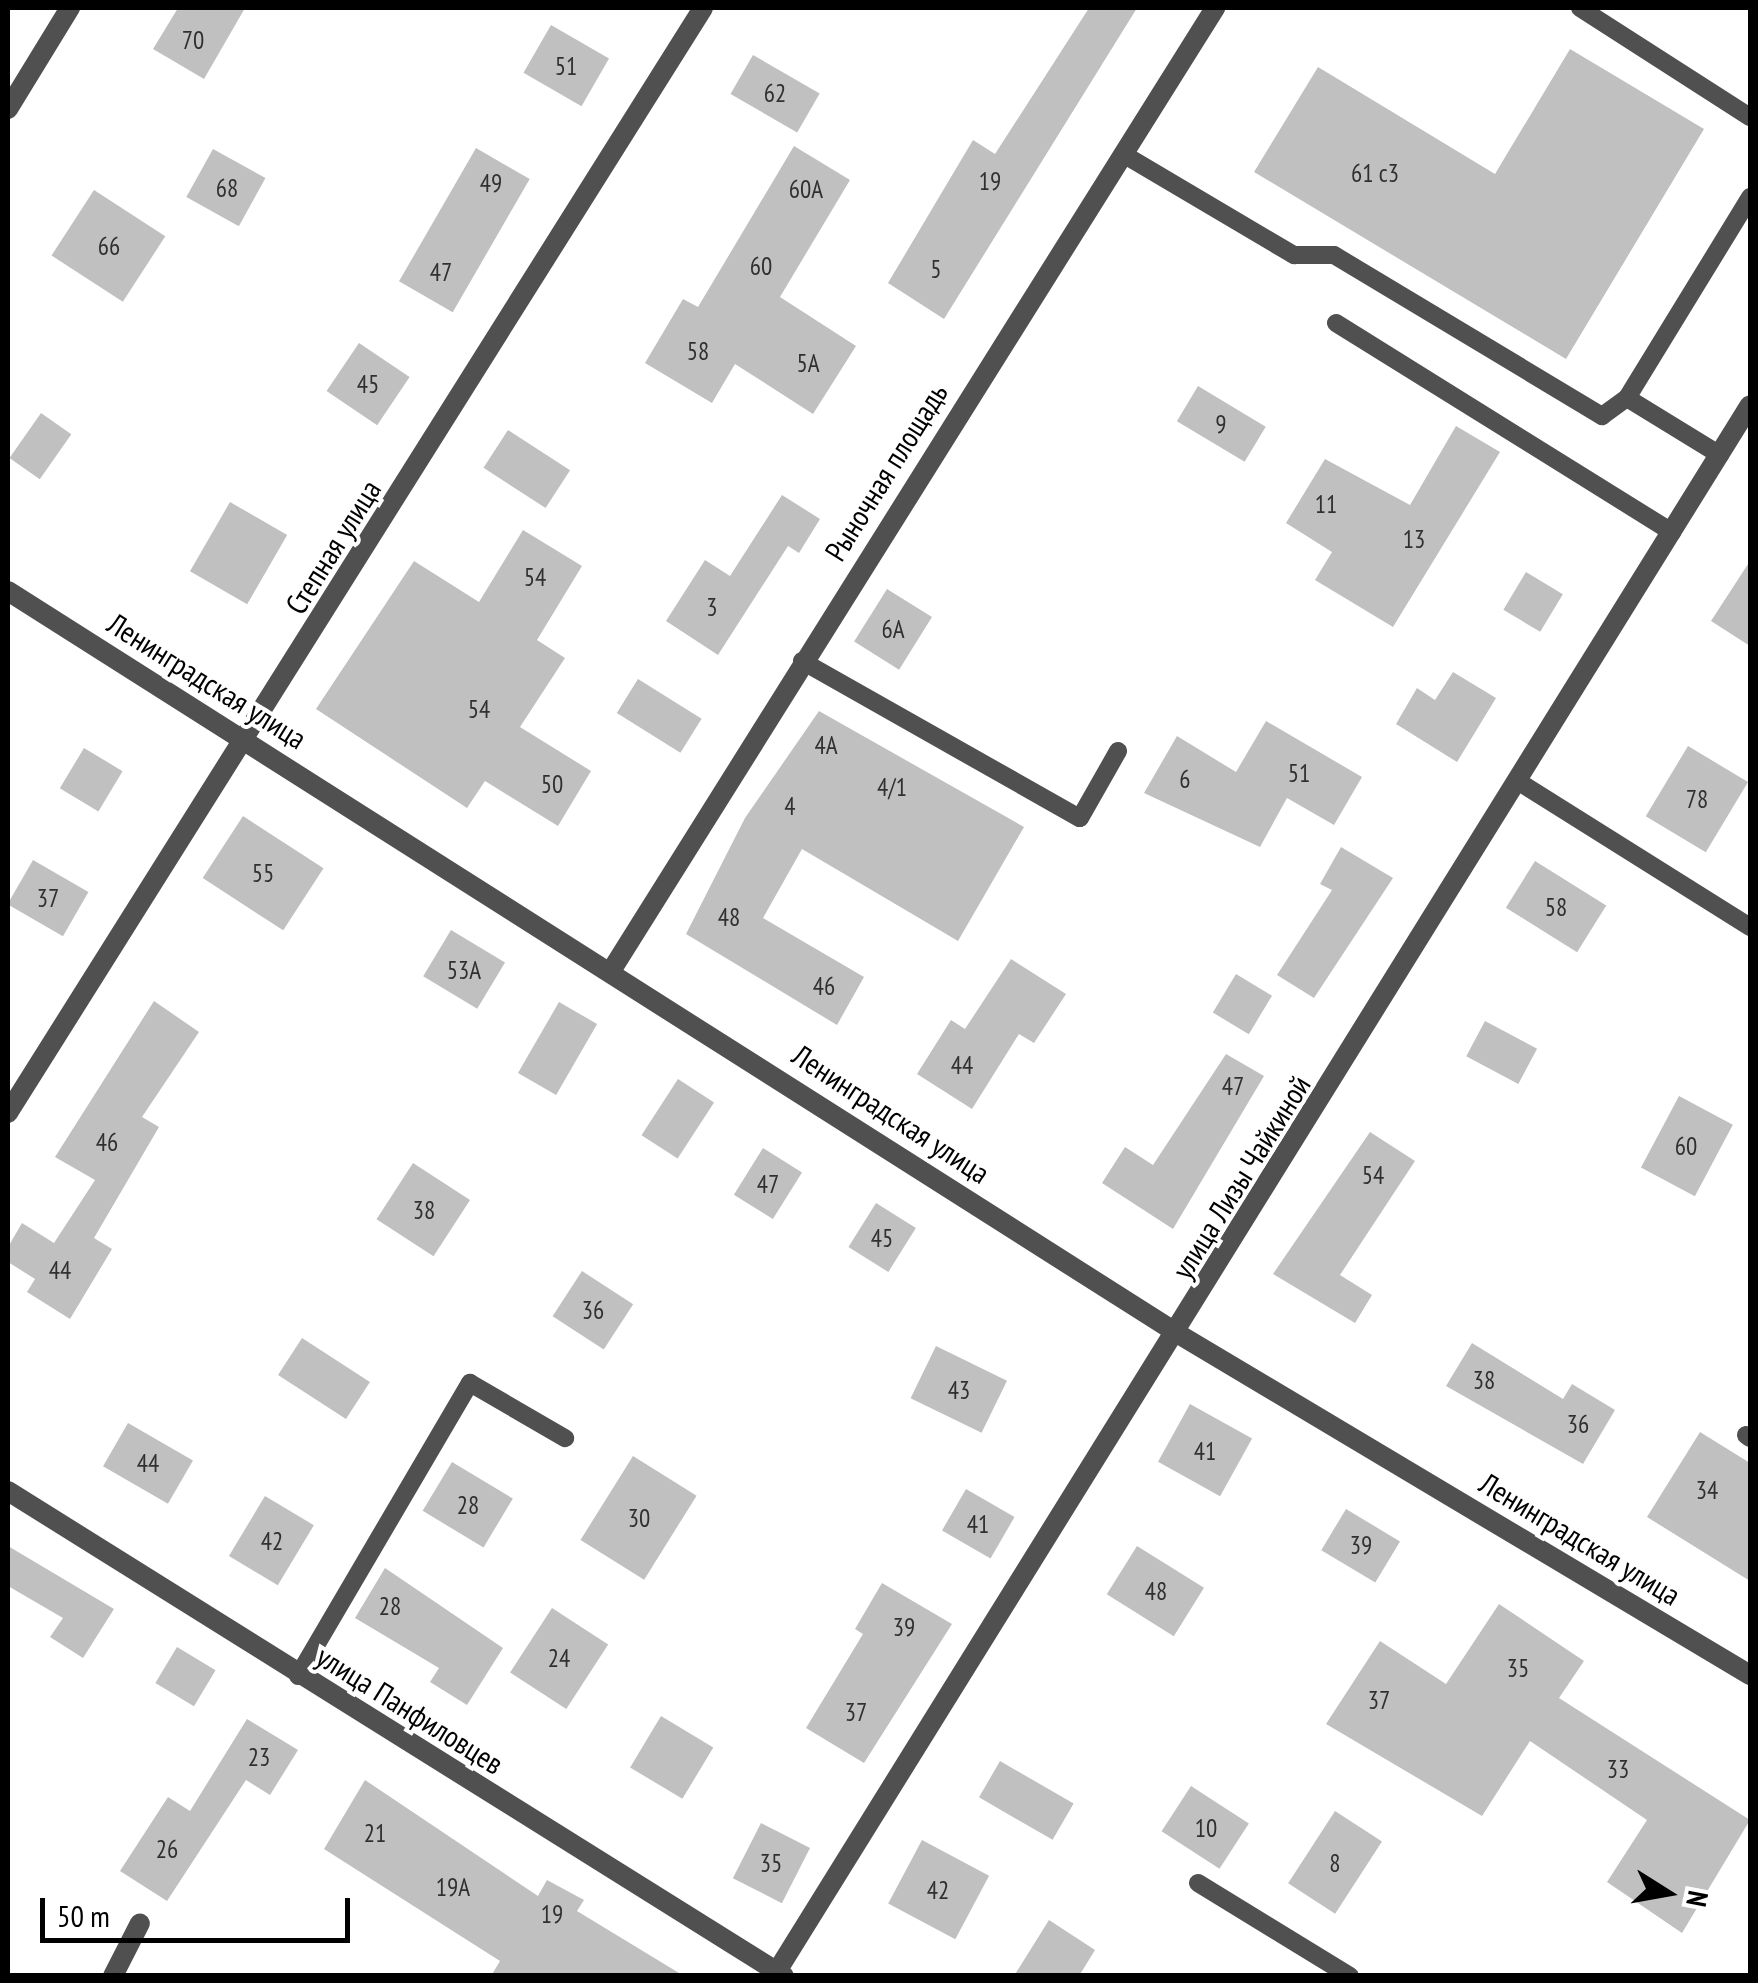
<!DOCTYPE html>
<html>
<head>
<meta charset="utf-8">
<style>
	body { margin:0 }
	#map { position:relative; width:1758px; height:1983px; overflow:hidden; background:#fff; font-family:"PT Sans Narrow",sans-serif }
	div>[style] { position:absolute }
	.building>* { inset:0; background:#c0c0c0; transform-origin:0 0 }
	.lane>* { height:18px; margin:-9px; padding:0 9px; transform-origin:9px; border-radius:9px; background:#505050 }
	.street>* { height:20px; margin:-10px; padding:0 10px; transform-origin:10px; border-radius:10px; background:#505050 }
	span { translate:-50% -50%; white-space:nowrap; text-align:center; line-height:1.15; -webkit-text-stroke:8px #fff; paint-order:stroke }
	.number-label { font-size:25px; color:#303030 }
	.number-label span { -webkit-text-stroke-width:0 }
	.street-label { font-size:30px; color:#000 }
	.frame { position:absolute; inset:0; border:10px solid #000; pointer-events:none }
	.north { position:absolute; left:1618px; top:1843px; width:100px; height:100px; -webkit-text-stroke:8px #fff; paint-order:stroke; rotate:101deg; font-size:28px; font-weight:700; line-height:40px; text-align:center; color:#000 }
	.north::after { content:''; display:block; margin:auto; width:35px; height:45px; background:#000; clip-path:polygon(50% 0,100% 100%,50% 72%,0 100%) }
	.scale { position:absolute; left:40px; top:1898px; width:310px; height:45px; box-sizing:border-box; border:5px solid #000; border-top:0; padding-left:12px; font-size:30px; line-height:35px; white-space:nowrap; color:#000; -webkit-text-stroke:8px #fff; paint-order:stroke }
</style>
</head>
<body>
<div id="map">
	<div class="building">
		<i style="clip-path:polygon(178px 8px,245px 8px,204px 79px,153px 49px)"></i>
		<i style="clip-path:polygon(1089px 8px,1137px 8px,944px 319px,888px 283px,973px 140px,995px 154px)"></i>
		<i style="left:551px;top:25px;width:67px;height:55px;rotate:30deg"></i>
		<i style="clip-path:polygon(1570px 49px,1704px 129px,1566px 359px,1254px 172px,1318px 67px,1495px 174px)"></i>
		<i style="left:753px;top:55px;width:77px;height:45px;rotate:30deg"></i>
		<i style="clip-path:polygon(794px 146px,850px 180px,780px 297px,856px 346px,813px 414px,735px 364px,712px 403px,645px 363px,683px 299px,698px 307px)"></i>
		<i style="left:476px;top:148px;width:62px;height:154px;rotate:30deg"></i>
		<i style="left:213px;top:149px;width:60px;height:55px;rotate:29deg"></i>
		<i style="left:94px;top:190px;width:85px;height:78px;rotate:33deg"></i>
		<i style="left:359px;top:343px;width:61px;height:58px;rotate:34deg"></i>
		<i style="left:1198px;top:386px;width:79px;height:41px;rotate:31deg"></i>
		<i style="left:41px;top:413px;width:37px;height:55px;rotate:35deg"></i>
		<i style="clip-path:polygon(1456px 426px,1500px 452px,1393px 627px,1315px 580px,1332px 552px,1286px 523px,1325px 459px,1410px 505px)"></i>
		<i style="left:508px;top:430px;width:74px;height:45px;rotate:33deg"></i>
		<i style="clip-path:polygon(782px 495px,820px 519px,799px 553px,788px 546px,718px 655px,666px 621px,705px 560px,730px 576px)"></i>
		<i style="left:230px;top:502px;width:66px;height:80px;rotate:30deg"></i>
		<i style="clip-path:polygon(523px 530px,582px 566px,537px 640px,565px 658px,520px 727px,591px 771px,558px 826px,485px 781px,467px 808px,316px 709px,414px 561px,479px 602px)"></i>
		<i style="clip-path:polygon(1750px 561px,1750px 646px,1711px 621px)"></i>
		<i style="left:1526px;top:572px;width:43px;height:44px;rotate:31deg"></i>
		<i style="left:887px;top:589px;width:53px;height:62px;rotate:32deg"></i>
		<i style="clip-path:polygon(1453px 672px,1496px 698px,1457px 762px,1396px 724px,1417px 688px,1435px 700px)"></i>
		<i style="left:638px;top:679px;width:75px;height:40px;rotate:32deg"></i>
		<i style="clip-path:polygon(819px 711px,1024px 827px,958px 941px,802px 849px,763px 918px,864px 977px,837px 1025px,686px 934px,745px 818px)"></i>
		<i style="clip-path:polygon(1266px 721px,1362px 777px,1334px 825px,1287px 798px,1260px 847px,1144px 793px,1177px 736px,1236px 772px)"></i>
		<i style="left:1688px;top:746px;width:70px;height:82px;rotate:31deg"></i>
		<i style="left:84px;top:748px;width:45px;height:47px;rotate:31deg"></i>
		<i style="left:243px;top:816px;width:96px;height:74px;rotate:33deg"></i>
		<i style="clip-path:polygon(1341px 847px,1393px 878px,1314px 998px,1277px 975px,1332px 890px,1320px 884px)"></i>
		<i style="left:33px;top:860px;width:64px;height:51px;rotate:30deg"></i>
		<i style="left:1535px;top:861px;width:84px;height:55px;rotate:32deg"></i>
		<i style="left:451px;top:930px;width:63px;height:54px;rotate:31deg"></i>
		<i style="clip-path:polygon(1011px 959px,1066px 994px,1034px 1043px,1019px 1034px,972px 1109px,917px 1074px,951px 1020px,965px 1029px)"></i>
		<i style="left:1236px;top:974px;width:42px;height:45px;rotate:31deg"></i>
		<i style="clip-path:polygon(154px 1001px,199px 1032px,142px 1117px,159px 1127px,94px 1238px,112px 1249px,70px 1319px,27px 1292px,35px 1279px,8px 1262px,8px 1247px,22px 1223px,54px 1243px,95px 1180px,55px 1157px)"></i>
		<i style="left:559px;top:1002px;width:44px;height:82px;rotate:30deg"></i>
		<i style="left:1485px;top:1021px;width:59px;height:40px;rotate:28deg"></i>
		<i style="clip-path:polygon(1226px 1054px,1264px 1076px,1173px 1229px,1102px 1183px,1125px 1147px,1153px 1165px)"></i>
		<i style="left:678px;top:1079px;width:43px;height:67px;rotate:33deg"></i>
		<i style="left:1679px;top:1096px;width:61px;height:81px;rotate:28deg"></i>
		<i style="clip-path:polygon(1370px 1132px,1415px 1161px,1340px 1275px,1372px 1295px,1355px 1323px,1273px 1274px)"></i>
		<i style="left:763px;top:1148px;width:46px;height:55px;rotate:32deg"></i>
		<i style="left:413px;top:1163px;width:68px;height:67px;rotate:33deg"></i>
		<i style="left:876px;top:1203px;width:47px;height:52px;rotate:32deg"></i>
		<i style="left:582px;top:1271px;width:61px;height:54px;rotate:33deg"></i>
		<i style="left:302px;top:1338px;width:81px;height:44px;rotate:33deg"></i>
		<i style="clip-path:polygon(1472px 1343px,1563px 1399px,1572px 1384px,1615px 1410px,1583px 1464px,1446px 1386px)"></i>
		<i style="left:936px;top:1346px;width:79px;height:58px;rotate:26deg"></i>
		<i style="left:1190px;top:1404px;width:71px;height:66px;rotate:29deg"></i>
		<i style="left:128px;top:1423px;width:75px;height:50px;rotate:30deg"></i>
		<i style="clip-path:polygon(1700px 1432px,1750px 1463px,1750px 1581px,1647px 1517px)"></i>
		<i style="left:633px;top:1456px;width:75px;height:99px;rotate:32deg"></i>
		<i style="left:452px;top:1462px;width:71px;height:57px;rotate:31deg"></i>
		<i style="left:966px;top:1489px;width:56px;height:48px;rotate:30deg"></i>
		<i style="left:265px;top:1496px;width:57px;height:70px;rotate:31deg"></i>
		<i style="left:1346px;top:1509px;width:63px;height:48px;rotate:31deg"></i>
		<i style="clip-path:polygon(8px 1546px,114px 1609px,83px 1658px,50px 1637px,63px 1618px,8px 1586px)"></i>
		<i style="left:1137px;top:1546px;width:79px;height:57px;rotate:32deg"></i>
		<i style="clip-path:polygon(385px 1568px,503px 1648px,467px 1705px,430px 1682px,439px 1668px,355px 1618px)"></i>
		<i style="clip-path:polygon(882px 1583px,952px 1624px,864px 1763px,806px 1728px,863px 1634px,855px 1629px)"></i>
		<i style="clip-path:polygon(1499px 1604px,1584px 1661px,1559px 1698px,1750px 1820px,1682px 1933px,1607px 1882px,1647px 1820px,1530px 1741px,1482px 1816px,1326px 1724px,1380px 1641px,1446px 1684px)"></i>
		<i style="left:552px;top:1608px;width:67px;height:77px;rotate:33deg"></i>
		<i style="left:177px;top:1647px;width:45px;height:42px;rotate:31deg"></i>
		<i style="left:661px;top:1716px;width:61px;height:60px;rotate:31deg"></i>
		<i style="clip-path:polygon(247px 1719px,298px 1750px,270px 1795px,246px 1780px,167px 1901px,120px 1871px,168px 1797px,190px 1811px)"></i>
		<i style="left:1000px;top:1761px;width:85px;height:42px;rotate:30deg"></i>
		<i style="clip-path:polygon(365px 1780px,538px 1896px,547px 1880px,584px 1900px,577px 1911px,684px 1976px,491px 1976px,500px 1961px,324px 1849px)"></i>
		<i style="left:1191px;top:1786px;width:69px;height:54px;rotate:33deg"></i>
		<i style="left:1335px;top:1811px;width:56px;height:86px;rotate:33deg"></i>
		<i style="left:761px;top:1823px;width:55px;height:62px;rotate:27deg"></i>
		<i style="left:922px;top:1840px;width:76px;height:72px;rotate:28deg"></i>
		<i style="clip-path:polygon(1049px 1920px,1095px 1950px,1079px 1976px,1014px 1976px)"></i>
	</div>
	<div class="lane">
		<i style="left:1580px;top:8px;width:202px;rotate:32.7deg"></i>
		<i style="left:1123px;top:154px;width:199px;rotate:30.6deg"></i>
		<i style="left:1294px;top:255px;width:40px"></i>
		<i style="left:1334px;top:255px;width:313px;rotate:31deg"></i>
		<i style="left:1602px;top:416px;width:31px;rotate:-36deg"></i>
		<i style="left:1336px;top:323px;width:396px;rotate:31.9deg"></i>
		<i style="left:1720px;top:455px;width:109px;rotate:-148.5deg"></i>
		<i style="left:1627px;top:398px;width:236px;rotate:-58.5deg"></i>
		<i style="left:802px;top:661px;width:319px;rotate:29.5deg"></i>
		<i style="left:1080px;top:818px;width:77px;rotate:-60.4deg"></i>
		<i style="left:1519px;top:782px;width:273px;rotate:32.1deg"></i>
		<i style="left:1746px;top:1435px;width:5px;rotate:37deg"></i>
		<i style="left:298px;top:1676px;width:340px;rotate:-59.6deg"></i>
		<i style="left:470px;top:1383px;width:110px;rotate:30.1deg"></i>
		<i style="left:1198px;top:1883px;width:178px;rotate:31.5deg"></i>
	</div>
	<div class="street">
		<i style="left:8px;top:109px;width:119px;rotate:-58.5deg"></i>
		<i style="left:8px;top:591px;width:1388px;rotate:32.41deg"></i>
		<i style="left:1180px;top:1335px;width:664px;rotate:30.82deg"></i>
		<i style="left:611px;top:971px;width:1137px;rotate:-57.9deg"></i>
		<i style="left:8px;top:1113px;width:1305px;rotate:-57.83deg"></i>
		<i style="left:8px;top:1491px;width:915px;rotate:32.01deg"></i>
		<i style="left:113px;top:1976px;width:59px;rotate:-63deg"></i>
		<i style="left:774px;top:1976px;width:1849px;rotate:-58.15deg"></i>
	</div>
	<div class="number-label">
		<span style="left:193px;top:40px">70</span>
		<span style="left:566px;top:66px">51</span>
		<span style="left:775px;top:93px">62</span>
		<span style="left:1375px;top:173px">61 с3</span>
		<span style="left:990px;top:181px">19</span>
		<span style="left:491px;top:183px">49</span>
		<span style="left:227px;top:188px">68</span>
		<span style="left:806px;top:189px">60А</span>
		<span style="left:109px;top:246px">66</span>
		<span style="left:761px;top:266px">60</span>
		<span style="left:936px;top:269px">5</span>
		<span style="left:441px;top:272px">47</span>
		<span style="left:698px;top:351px">58</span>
		<span style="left:808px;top:363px">5А</span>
		<span style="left:368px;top:384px">45</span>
		<span style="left:1221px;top:424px">9</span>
		<span style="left:1326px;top:504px">11</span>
		<span style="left:1414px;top:539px">13</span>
		<span style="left:535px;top:577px">54</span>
		<span style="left:712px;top:607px">3</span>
		<span style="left:893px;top:629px">6А</span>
		<span style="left:479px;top:709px">54</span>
		<span style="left:826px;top:745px">4А</span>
		<span style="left:1299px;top:773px">51</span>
		<span style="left:1185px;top:779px">6</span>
		<span style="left:552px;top:784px">50</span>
		<span style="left:892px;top:787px">4/1</span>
		<span style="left:1697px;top:799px">78</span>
		<span style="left:790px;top:806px">4</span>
		<span style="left:263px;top:873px">55</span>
		<span style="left:48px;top:898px">37</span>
		<span style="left:1556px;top:907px">58</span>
		<span style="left:729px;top:917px">48</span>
		<span style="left:464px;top:970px">53А</span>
		<span style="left:824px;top:986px">46</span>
		<span style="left:962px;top:1065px">44</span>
		<span style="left:1233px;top:1086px">47</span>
		<span style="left:107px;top:1142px">46</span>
		<span style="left:1686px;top:1146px">60</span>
		<span style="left:1373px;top:1175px">54</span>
		<span style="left:768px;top:1184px">47</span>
		<span style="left:424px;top:1210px">38</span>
		<span style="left:882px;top:1238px">45</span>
		<span style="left:60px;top:1270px">44</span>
		<span style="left:593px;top:1310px">36</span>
		<span style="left:1484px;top:1380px">38</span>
		<span style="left:959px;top:1390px">43</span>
		<span style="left:1578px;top:1424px">36</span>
		<span style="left:1205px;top:1451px">41</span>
		<span style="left:148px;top:1463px">44</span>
		<span style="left:1707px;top:1490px">34</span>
		<span style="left:468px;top:1505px">28</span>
		<span style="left:639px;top:1518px">30</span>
		<span style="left:978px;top:1524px">41</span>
		<span style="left:272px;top:1541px">42</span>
		<span style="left:1361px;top:1545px">39</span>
		<span style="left:1156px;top:1591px">48</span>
		<span style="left:390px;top:1606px">28</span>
		<span style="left:904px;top:1627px">39</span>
		<span style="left:559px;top:1658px">24</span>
		<span style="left:1518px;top:1668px">35</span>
		<span style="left:1379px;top:1700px">37</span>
		<span style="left:856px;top:1712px">37</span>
		<span style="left:259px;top:1757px">23</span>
		<span style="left:1618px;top:1769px">33</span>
		<span style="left:1206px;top:1828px">10</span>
		<span style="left:375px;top:1833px">21</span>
		<span style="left:167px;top:1849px">26</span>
		<span style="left:771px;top:1863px">35</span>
		<span style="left:1335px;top:1863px">8</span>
		<span style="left:453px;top:1887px">19А</span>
		<span style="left:938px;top:1890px">42</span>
		<span style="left:552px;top:1914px">19</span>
	</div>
	<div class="street-label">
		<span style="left:886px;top:472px;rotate:-58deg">Рыночная площадь</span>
		<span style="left:333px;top:547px;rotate:-58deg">Степная улица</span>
		<span style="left:207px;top:681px;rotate:32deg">Ленинградская улица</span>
		<span style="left:891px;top:1114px;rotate:33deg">Ленинградская улица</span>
		<span style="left:1241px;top:1177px;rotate:-58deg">улица Лизы Чайкиной</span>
		<span style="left:1580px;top:1539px;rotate:31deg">Ленинградская улица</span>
		<span style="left:410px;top:1710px;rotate:32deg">улица Панфиловцев</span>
	</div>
	<div class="frame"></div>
	<div class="north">N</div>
	<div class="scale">50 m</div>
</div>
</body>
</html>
